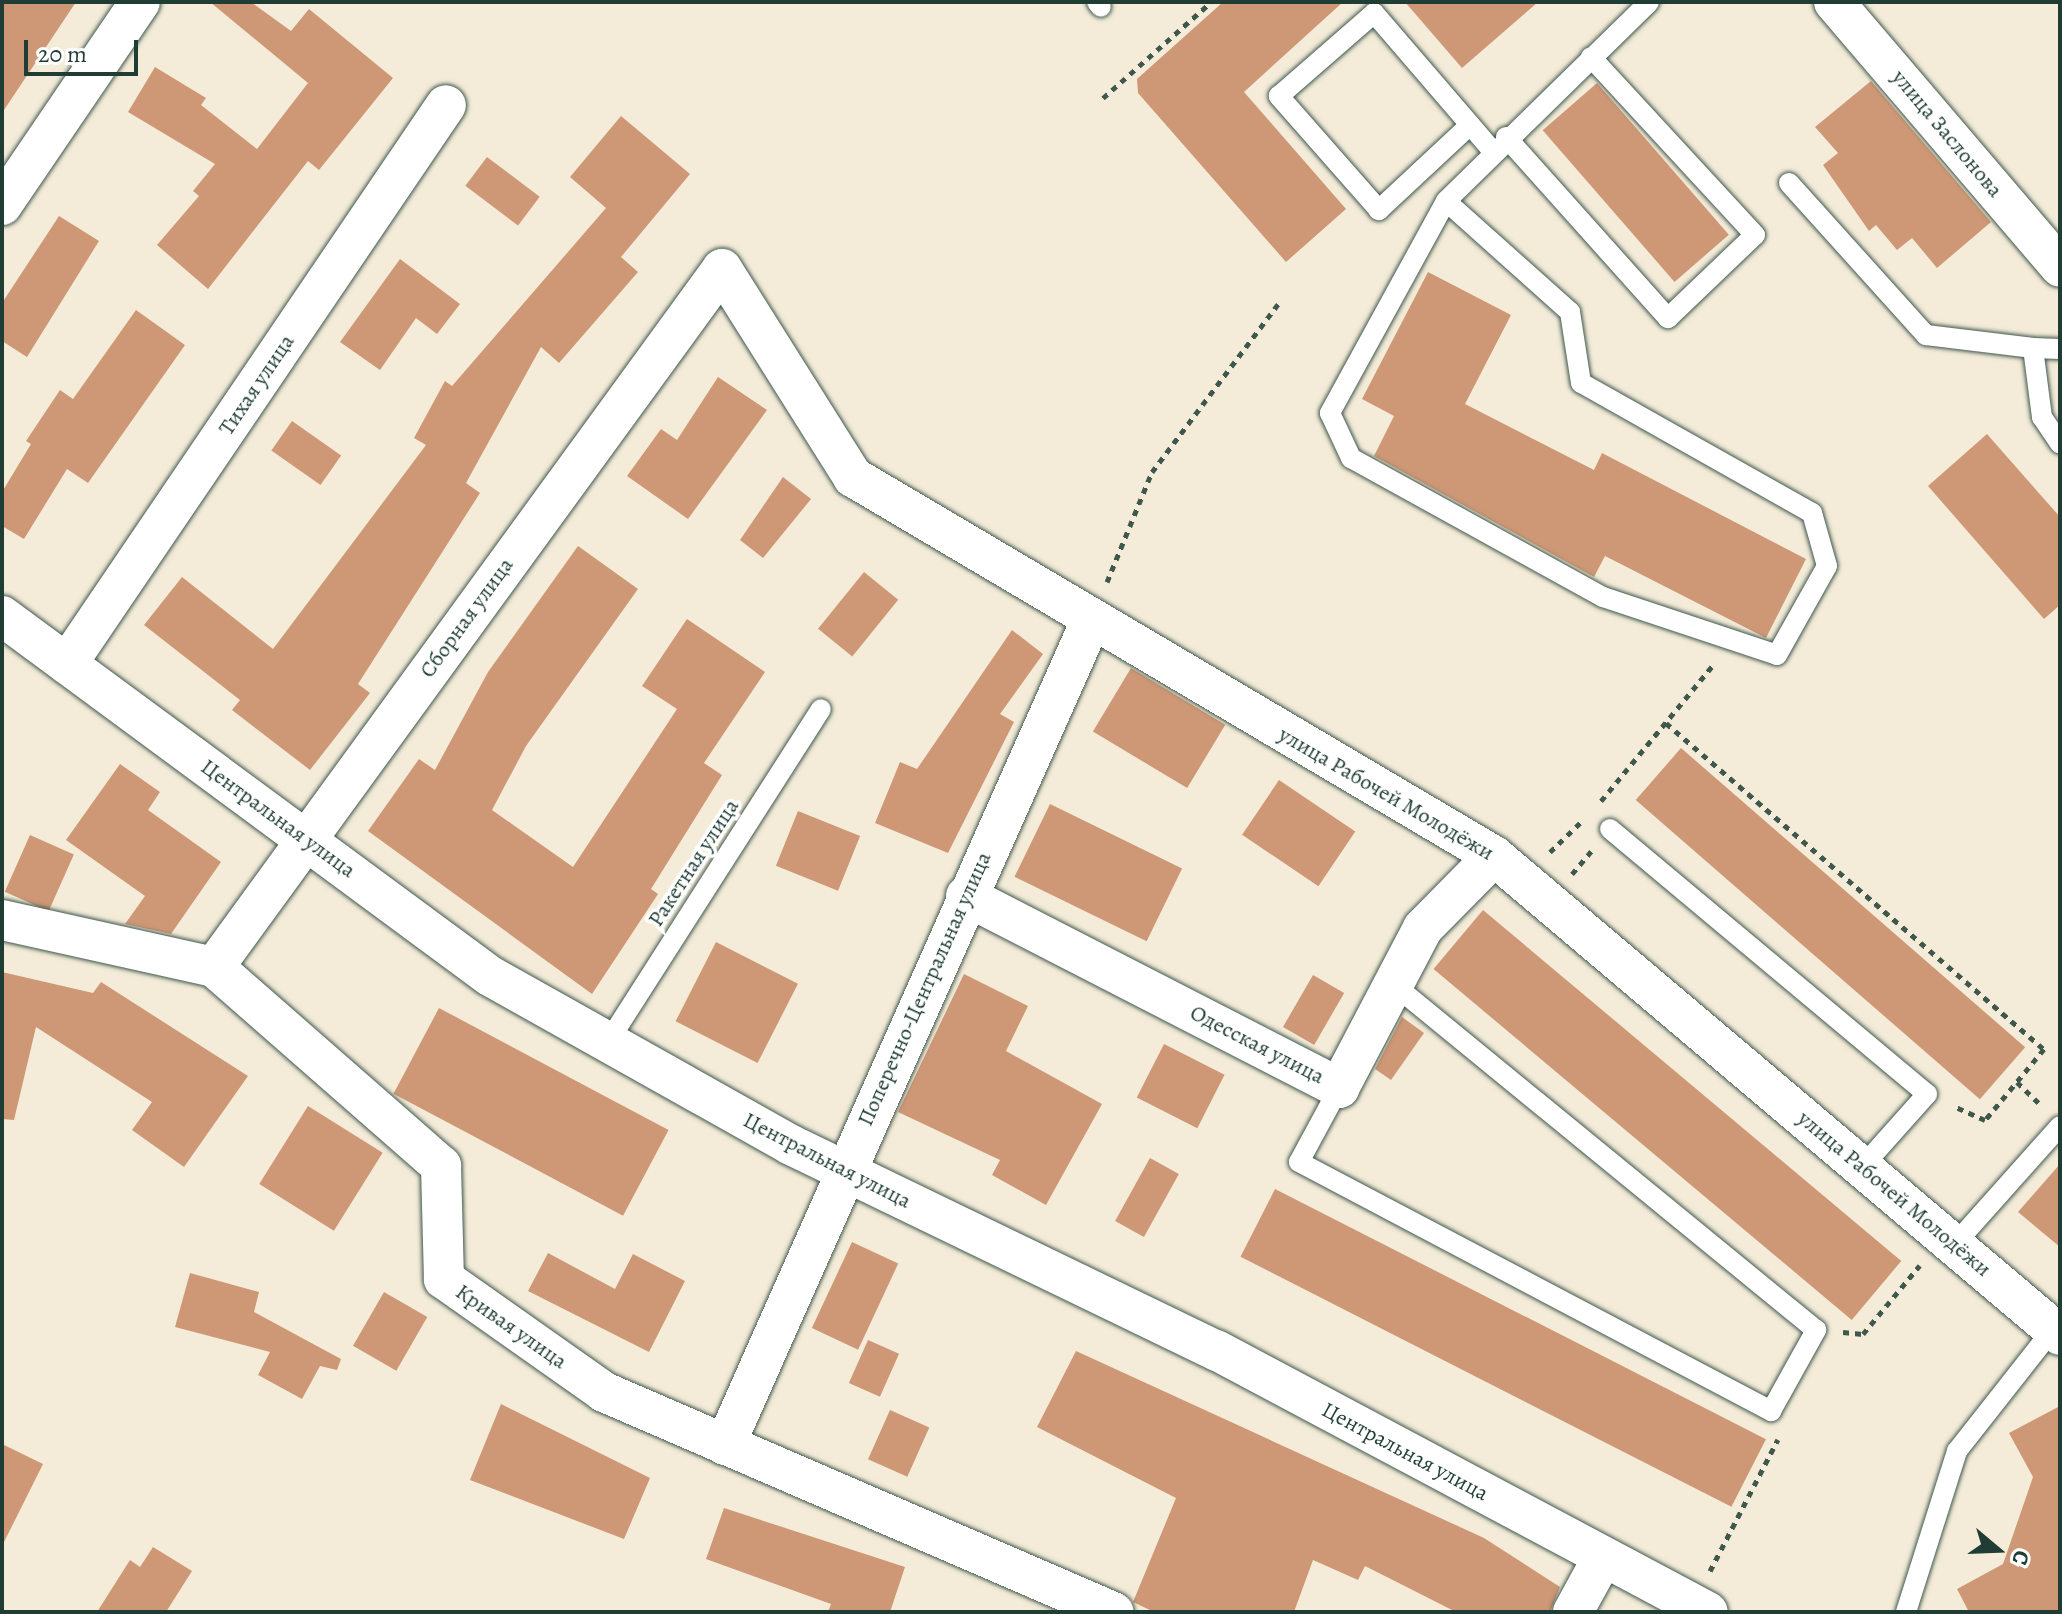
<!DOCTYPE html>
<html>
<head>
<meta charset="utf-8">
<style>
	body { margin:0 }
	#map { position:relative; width:2062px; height:1614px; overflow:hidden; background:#f4ecd8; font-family:Alegreya,serif }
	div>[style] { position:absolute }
	.building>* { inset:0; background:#ce9876; transform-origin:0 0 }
	.path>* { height:5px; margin-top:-2.5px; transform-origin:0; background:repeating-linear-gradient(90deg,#3f574d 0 6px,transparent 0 12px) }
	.roads { filter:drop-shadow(0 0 2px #3f574d) drop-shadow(0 0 2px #3f574d) }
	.lane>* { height:20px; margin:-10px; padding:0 10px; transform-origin:10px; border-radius:10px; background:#fff }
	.street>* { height:40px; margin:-20px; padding:0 20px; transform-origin:20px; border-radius:20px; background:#fff }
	span { translate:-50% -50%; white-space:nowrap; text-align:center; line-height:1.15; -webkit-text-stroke:7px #fff; paint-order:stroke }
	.street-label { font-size:22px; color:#1f3d34 }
	.frame { position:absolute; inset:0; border:4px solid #1f3d34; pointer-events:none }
	.north { position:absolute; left:1958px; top:1510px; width:80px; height:80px; -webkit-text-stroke:6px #fff; paint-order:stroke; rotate:109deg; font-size:22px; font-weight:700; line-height:32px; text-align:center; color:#1f3d34 }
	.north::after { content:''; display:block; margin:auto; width:28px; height:36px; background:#1f3d34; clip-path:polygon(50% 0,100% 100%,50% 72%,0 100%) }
	.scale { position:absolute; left:24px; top:40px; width:114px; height:36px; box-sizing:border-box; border:4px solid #1f3d34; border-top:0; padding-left:10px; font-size:24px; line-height:28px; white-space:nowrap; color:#1f3d34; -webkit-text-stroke:6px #fff; paint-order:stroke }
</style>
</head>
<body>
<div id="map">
	<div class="building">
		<i style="clip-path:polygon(2px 2px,76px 2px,2px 113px)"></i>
		<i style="clip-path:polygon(210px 2px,251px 2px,291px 31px,309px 9px,393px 78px,319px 170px,308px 161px,208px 289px,157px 245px,199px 196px,193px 191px,215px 164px,128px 112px,155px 67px,206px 98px,201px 105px,257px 149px,308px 83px)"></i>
		<i style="clip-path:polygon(1223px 2px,1343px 2px,1244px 92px,1346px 209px,1286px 262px,1138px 93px,1137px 79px)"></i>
		<i style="clip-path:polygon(1405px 2px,1538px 2px,1462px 68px)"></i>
		<i style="clip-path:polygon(1871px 81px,1991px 222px,1937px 268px,1912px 238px,1897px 250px,1876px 225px,1869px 231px,1823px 165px,1838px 153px,1815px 127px)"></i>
		<i style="left:1597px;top:83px;width:201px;height:72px;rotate:49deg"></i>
		<i style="clip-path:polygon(621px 116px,690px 174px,621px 257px,638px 272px,559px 363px,541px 347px,466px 483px,480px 493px,358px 684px,370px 693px,310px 770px,232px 710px,240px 700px,144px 625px,182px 577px,273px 649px,426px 445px,414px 438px,445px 381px,452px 386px,606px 208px,570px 177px)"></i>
		<i style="left:487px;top:157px;width:66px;height:36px;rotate:37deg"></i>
		<i style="clip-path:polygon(59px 216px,99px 241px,27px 357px,2px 341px,2px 303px)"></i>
		<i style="clip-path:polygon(400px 259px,460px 304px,437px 334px,416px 318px,380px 370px,340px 342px)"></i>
		<i style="clip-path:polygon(1428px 272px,1511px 315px,1465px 404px,1594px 470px,1602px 453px,1806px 559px,1766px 638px,1605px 556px,1594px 577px,1374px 456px,1394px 416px,1362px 399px)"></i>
		<i style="clip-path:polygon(136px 310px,185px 345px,88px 483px,67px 469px,24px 539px,2px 526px,2px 492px,31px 444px,26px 441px,60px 390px,73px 399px)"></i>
		<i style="clip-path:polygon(718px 377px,767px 410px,688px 519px,627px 476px,661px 429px,677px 440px)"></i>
		<i style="left:292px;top:421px;width:60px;height:36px;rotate:35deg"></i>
		<i style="clip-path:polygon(1987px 434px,2060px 517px,2060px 605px,2044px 619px,1928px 486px)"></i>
		<i style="clip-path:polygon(783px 477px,811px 499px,763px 558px,740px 540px)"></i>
		<i style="clip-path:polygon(578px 546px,638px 589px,526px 746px,492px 810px,573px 867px,677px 709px,642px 686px,687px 619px,765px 672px,704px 763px,722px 775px,651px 889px,658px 894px,592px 994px,368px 831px,419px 759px,435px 770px,488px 672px)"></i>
		<i style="left:864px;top:572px;width:44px;height:73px;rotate:39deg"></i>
		<i style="clip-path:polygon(1012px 630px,1043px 654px,1000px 714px,1014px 722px,948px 853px,875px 823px,900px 762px,917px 769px)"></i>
		<i style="left:1131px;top:668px;width:110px;height:74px;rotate:31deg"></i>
		<i style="left:1681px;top:748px;width:456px;height:69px;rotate:41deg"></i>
		<i style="clip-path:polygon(120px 764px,160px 792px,148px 810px,221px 862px,171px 934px,125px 924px,145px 896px,66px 840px)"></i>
		<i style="left:1279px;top:780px;width:92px;height:66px;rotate:34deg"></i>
		<i style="left:1050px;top:804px;width:147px;height:81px;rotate:26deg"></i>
		<i style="left:798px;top:811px;width:67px;height:59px;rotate:22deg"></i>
		<i style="left:30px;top:835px;width:48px;height:62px;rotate:24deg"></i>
		<i style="left:1483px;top:910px;width:546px;height:77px;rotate:40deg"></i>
		<i style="left:716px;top:942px;width:92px;height:89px;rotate:27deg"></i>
		<i style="clip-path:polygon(2px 972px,93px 993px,101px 982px,248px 1076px,184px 1167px,132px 1130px,152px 1102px,36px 1027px,14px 1120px,2px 1119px)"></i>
		<i style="clip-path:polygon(964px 974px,1028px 1006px,1006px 1051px,1102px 1104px,1046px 1205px,992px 1175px,1000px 1160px,898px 1112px)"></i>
		<i style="left:1313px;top:975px;width:36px;height:60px;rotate:30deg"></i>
		<i style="left:439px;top:1008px;width:260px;height:97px;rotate:28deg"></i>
		<i style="clip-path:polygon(1402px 1017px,1424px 1033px,1391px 1080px,1375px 1069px)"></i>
		<i style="left:1164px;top:1044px;width:68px;height:60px;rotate:27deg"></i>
		<i style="left:308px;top:1106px;width:88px;height:92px;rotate:32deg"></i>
		<i style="left:1150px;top:1158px;width:33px;height:72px;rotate:29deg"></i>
		<i style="clip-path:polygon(2060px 1164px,2060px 1247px,2018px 1212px)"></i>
		<i style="left:1275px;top:1189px;width:551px;height:76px;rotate:27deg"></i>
		<i style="left:852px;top:1242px;width:51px;height:95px;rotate:25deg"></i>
		<i style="clip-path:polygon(548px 1253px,615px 1289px,633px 1254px,685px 1281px,649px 1352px,528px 1291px)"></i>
		<i style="clip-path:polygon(190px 1273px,259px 1292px,254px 1312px,341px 1359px,337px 1370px,320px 1366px,302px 1399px,258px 1375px,270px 1352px,175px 1327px)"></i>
		<i style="left:384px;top:1292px;width:50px;height:62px;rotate:30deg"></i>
		<i style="left:868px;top:1340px;width:34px;height:47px;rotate:24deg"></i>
		<i style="clip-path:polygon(1076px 1351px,1484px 1538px,1560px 1587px,1550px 1612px,1456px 1612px,1365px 1566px,1358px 1580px,1313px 1560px,1294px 1612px,1154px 1612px,1133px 1602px,1176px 1498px,1037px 1427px)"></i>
		<i style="clip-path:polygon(501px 1404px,650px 1478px,624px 1539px,470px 1480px)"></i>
		<i style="clip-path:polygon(2060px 1406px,2060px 1612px,1969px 1612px,1957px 1589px,2003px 1564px,2033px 1477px,2009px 1433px)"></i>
		<i style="left:890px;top:1410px;width:43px;height:54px;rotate:24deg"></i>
		<i style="clip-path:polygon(2px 1444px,43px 1464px,2px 1546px)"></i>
		<i style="clip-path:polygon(724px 1508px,905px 1567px,890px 1612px,828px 1612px,831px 1604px,706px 1559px)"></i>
		<i style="clip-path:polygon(153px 1547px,192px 1571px,166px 1612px,97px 1612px,130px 1560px,140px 1567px)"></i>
	</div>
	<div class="path">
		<i style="left:1103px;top:98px;width:144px;rotate:-41.6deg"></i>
		<i style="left:1107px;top:582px;width:119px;rotate:-67.8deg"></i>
		<i style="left:1152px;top:472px;width:210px;rotate:-53.1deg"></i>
		<i style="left:1666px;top:723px;width:499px;rotate:40.8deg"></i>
		<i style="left:2044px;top:1049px;width:92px;rotate:129.7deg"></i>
		<i style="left:1985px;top:1120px;width:35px;rotate:-156deg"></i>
		<i style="left:1601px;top:801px;width:178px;rotate:-50.5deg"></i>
		<i style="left:1550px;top:852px;width:46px;rotate:-44.1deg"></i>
		<i style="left:1572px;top:874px;width:30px;rotate:-50deg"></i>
		<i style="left:2017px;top:1082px;width:35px;rotate:44deg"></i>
		<i style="left:1843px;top:1332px;width:20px;rotate:6deg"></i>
		<i style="left:1863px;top:1334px;width:89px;rotate:-50.4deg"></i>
		<i style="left:1710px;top:1571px;width:148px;rotate:-62.7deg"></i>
	</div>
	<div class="roads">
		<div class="lane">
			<i style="left:1097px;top:2px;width:6px;rotate:51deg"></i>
			<i style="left:1470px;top:125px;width:125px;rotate:137deg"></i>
			<i style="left:1379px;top:210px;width:152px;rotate:-131.3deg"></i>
			<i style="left:1279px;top:96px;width:126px;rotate:-41.1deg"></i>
			<i style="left:1374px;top:13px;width:181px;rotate:49.3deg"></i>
			<i style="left:1506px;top:137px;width:243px;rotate:48.2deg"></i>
			<i style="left:1668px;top:318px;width:120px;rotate:-43.7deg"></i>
			<i style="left:1755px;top:235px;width:242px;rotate:-132.7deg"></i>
			<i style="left:1789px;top:183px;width:205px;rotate:48deg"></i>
			<i style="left:1926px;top:335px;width:108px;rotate:6.9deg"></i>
			<i style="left:1446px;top:201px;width:242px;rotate:118.7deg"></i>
			<i style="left:1330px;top:413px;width:50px;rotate:65deg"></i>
			<i style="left:1351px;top:458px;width:288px;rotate:28.9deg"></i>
			<i style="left:1603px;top:597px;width:183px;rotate:18.4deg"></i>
			<i style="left:1777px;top:655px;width:102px;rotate:-60.7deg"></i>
			<i style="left:1827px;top:566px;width:55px;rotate:-105.8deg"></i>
			<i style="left:1812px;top:513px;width:265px;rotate:-150.6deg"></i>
			<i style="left:1581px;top:383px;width:72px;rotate:-98.8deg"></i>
			<i style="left:1570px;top:312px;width:166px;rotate:-138.2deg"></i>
			<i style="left:1446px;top:201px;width:284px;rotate:-44.4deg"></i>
			<i style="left:2060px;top:349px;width:27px;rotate:-178deg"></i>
			<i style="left:2033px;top:348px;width:70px;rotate:82.6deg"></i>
			<i style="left:2042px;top:417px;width:32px;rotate:56deg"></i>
			<i style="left:1610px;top:829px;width:413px;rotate:39.9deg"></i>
			<i style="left:1927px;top:1094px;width:98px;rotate:131.7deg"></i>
			<i style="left:608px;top:1042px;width:395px;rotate:-57.4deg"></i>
			<i style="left:1339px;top:1088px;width:84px;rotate:118.4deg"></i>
			<i style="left:1299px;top:1162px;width:534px;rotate:27.81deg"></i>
			<i style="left:1771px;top:1411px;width:93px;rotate:-60.9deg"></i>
			<i style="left:1816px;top:1330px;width:546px;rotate:-140.72deg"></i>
			<i style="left:1954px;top:1245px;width:159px;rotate:-48.3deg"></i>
			<i style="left:1906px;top:1612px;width:169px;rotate:-72.4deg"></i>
			<i style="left:1957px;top:1451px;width:155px;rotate:-51.8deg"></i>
		</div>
		<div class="street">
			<i style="left:1834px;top:2px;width:348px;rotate:49.5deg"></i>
			<i style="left:2px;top:205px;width:245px;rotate:-55.8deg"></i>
			<i style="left:2px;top:616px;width:606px;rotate:36.42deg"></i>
			<i style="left:490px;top:976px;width:345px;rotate:29.3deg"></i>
			<i style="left:791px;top:1145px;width:472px;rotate:25.8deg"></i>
			<i style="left:1216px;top:1350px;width:557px;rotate:28.04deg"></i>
			<i style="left:67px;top:664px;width:675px;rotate:-55.86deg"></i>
			<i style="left:966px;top:896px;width:420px;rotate:27.2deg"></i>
			<i style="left:1339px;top:1088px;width:181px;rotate:-62.3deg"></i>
			<i style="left:1423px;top:928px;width:101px;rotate:-45.4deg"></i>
			<i style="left:2px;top:920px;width:217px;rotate:12.5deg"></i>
			<i style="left:214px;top:967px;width:302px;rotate:41.2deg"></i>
			<i style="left:441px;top:1166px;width:113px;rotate:88.5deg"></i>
			<i style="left:444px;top:1279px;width:196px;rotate:35.2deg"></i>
			<i style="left:604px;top:1392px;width:555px;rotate:23.37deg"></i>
			<i style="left:214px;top:967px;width:863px;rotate:-53.95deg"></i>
			<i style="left:722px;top:269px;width:246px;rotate:57.8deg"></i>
			<i style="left:853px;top:477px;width:745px;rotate:30.59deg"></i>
			<i style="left:1494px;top:856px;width:741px;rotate:40.24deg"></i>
			<i style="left:725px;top:1445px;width:899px;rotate:-66.06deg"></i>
			<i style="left:1573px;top:1612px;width:60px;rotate:-61.3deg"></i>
		</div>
	</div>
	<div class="street-label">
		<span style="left:1947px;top:134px;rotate:50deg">улица Заслонова</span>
		<span style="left:257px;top:385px;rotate:-56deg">Тихая улица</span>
		<span style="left:467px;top:618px;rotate:-54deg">Сборная улица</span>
		<span style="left:1386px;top:794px;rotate:30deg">улица Рабочей Молодёжи</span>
		<span style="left:278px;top:819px;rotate:36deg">Центральная улица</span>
		<span style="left:694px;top:863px;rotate:-57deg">Ракетная улица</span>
		<span style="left:925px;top:989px;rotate:-66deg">Поперечно-Центральная улица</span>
		<span style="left:1257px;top:1045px;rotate:27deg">Одесская улица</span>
		<span style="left:827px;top:1161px;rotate:27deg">Центральная улица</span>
		<span style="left:1894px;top:1194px;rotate:40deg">улица Рабочей Молодёжи</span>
		<span style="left:511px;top:1327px;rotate:35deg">Кривая улица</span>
		<span style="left:1405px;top:1452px;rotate:28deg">Центральная улица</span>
	</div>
	<div class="frame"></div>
	<div class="north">С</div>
	<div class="scale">20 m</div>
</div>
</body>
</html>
